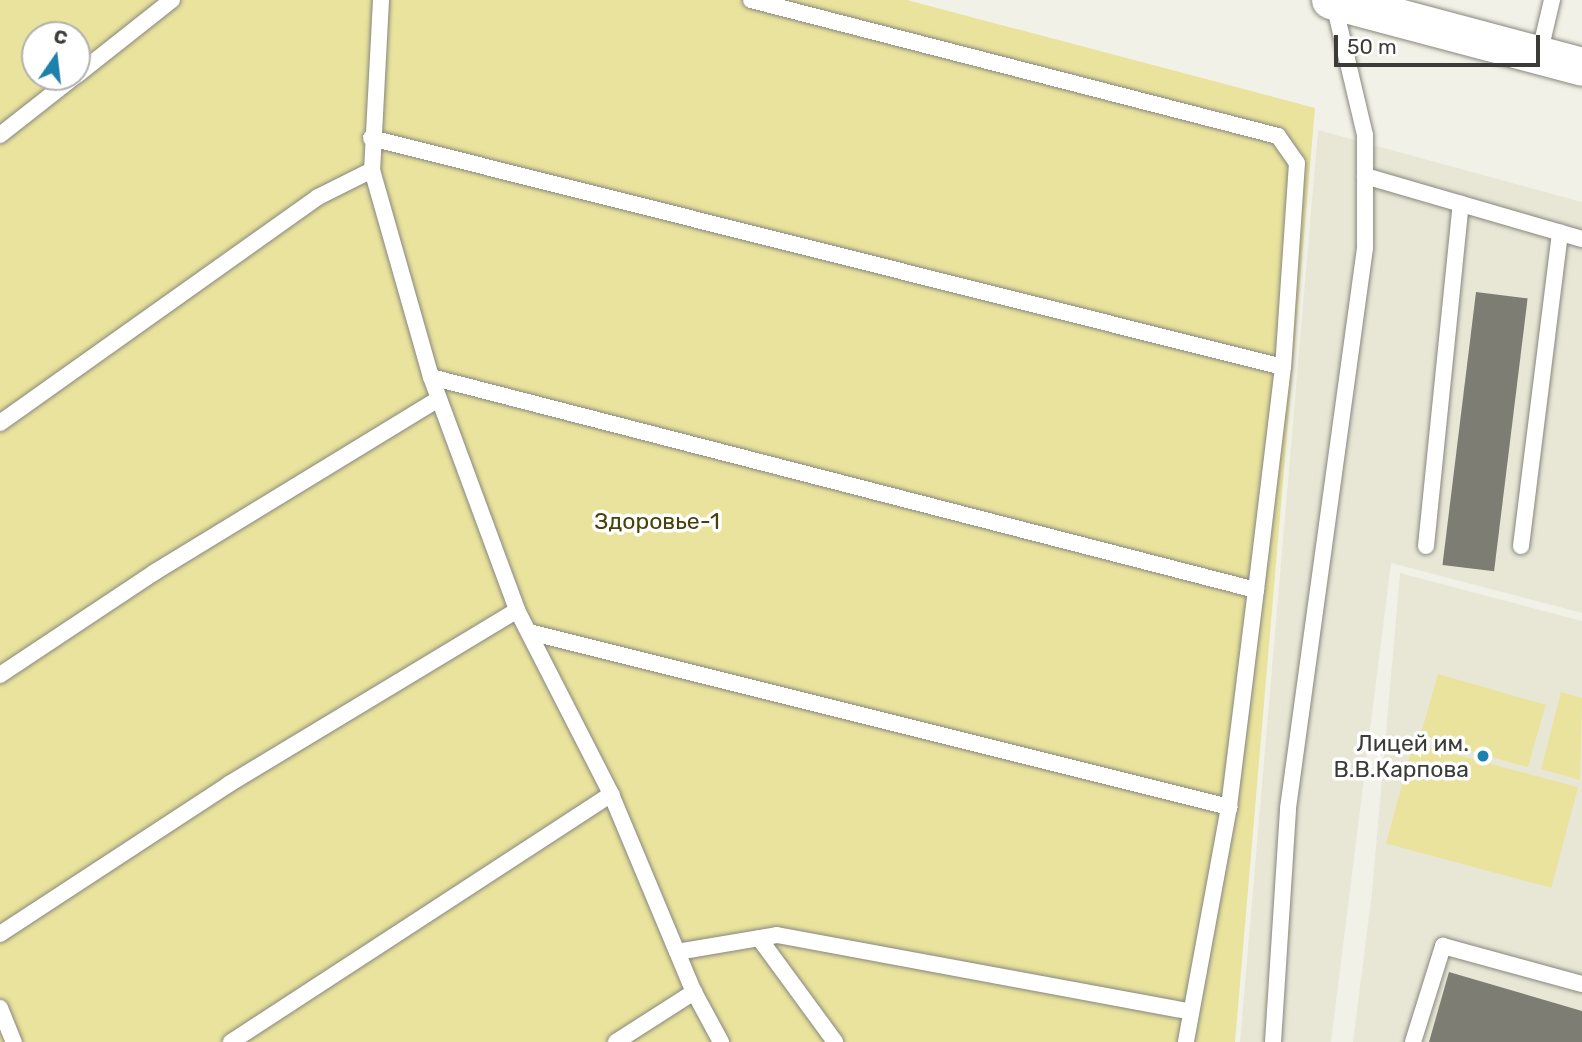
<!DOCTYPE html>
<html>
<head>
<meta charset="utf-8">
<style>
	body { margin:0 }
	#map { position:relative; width:1582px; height:1042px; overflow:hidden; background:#f2f1e7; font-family:Rubik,sans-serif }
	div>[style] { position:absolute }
	.built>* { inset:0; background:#e8e7d6 }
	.green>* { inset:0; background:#e9e39d; transform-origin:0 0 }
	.building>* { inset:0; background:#7e7d74; transform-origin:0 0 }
	.roads { filter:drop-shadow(0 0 2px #88877e) drop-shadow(0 0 2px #88877e) }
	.service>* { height:16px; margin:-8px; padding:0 8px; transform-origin:8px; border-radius:8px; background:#fff }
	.tertiary>* { height:38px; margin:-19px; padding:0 19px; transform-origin:19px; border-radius:19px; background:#fff }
	.dots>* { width:19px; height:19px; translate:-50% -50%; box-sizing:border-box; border:4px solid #fff; border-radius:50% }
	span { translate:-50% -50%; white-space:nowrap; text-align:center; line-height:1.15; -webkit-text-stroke:7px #fff; paint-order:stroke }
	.park-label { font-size:23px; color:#474209 }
	.poi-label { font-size:23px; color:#3b3b37 }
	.right { translate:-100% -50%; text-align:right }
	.north { position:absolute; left:21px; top:21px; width:70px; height:70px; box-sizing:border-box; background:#fff; border:2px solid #b1b1af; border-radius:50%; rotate:14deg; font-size:19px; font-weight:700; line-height:28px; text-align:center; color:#3b3b37 }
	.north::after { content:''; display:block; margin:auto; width:24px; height:32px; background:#1d81ac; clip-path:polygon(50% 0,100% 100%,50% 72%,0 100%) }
	.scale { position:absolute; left:1334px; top:35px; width:206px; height:32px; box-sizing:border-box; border:4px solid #3b3b37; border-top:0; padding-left:9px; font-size:21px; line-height:24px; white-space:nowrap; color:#3b3b37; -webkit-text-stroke:5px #fff; paint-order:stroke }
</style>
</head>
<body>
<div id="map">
	<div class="built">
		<i style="clip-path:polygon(1318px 130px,1582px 202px,1582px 613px,1391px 563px,1331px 1042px,1240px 1042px)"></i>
		<i style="clip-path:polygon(1400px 573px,1582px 621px,1582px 1042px,1353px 1042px,1372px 892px)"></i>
	</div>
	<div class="green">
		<i style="clip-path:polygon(evenodd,0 0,907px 0,1315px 108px,1235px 1042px,0 1042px,0 0,35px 35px,77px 35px,77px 77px,35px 77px,35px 35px)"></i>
		<i style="left:1438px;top:674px;width:112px;height:65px;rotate:16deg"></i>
		<i style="clip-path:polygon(1561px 692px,1582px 698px,1580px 780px,1541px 769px)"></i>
		<i style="left:1413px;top:743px;width:171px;height:104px;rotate:15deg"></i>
	</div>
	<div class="building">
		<i style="left:1476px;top:292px;width:52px;height:275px;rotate:7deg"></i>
		<i style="clip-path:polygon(1449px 972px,1582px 1011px,1582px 1042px,1429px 1042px)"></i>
	</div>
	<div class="roads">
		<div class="service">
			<i style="left:381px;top:0;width:170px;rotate:93deg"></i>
			<i style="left:372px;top:170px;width:215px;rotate:74.1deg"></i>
			<i style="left:431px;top:377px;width:248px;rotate:69.7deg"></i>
			<i style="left:517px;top:610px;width:207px;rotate:62.9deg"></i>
			<i style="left:611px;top:794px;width:215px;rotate:67.3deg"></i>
			<i style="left:694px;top:992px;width:57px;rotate:61.6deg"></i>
			<i style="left:751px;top:0;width:544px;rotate:14.47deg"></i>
			<i style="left:1278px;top:136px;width:33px;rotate:55deg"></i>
			<i style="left:1297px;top:163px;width:204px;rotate:93.9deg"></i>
			<i style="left:1283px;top:367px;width:225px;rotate:96.9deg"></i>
			<i style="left:1256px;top:590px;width:219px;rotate:97.1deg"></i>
			<i style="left:1229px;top:807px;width:239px;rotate:100.4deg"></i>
			<i style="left:1539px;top:55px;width:57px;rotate:-76.7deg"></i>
			<i style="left:77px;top:75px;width:121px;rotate:-38.3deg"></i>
			<i style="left:0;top:135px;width:94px;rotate:-38.1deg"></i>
			<i style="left:371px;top:138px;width:940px;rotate:14.1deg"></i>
			<i style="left:1365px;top:176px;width:226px;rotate:16.2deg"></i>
			<i style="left:431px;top:377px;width:852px;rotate:14.48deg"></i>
			<i style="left:0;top:423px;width:390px;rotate:-35.4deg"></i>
			<i style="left:318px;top:197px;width:60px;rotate:-26.6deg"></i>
			<i style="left:1426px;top:546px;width:344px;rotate:-84.2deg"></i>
			<i style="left:1521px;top:546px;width:316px;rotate:-82.9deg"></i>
			<i style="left:529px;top:632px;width:722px;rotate:14.04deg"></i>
			<i style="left:0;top:675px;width:186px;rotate:-33.6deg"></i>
			<i style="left:155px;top:572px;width:332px;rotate:-31.4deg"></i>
			<i style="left:0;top:934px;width:274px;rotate:-33.2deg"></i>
			<i style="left:229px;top:784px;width:336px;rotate:-31.1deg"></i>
			<i style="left:759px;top:938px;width:129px;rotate:53.8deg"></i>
			<i style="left:677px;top:952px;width:101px;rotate:-9.6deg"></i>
			<i style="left:777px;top:935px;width:421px;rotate:10.5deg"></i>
			<i style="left:0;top:1008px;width:37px;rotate:68deg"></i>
			<i style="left:231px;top:1042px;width:454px;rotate:-33.1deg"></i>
			<i style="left:616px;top:1042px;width:93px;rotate:-32.7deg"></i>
			<i style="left:1273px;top:1042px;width:234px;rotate:-86.3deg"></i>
			<i style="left:1288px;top:808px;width:565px;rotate:-82.17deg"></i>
			<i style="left:1365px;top:248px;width:113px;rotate:-90deg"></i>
			<i style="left:1365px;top:135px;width:135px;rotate:-103.3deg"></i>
			<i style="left:1413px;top:1042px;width:101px;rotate:-72.6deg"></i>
			<i style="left:1443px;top:946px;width:144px;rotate:15.3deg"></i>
		</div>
		<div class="tertiary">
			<i style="left:1331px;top:0;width:260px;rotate:14.9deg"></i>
		</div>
	</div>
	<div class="dots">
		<i style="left:1483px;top:756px;background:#1d81ac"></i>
	</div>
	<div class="park-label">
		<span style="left:657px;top:521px">Здоровье-1</span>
	</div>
	<div class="poi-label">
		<span class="right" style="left:1469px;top:756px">Лицей им.<br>В.В.Карпова</span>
	</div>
	<div class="north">С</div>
	<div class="scale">50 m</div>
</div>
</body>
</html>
